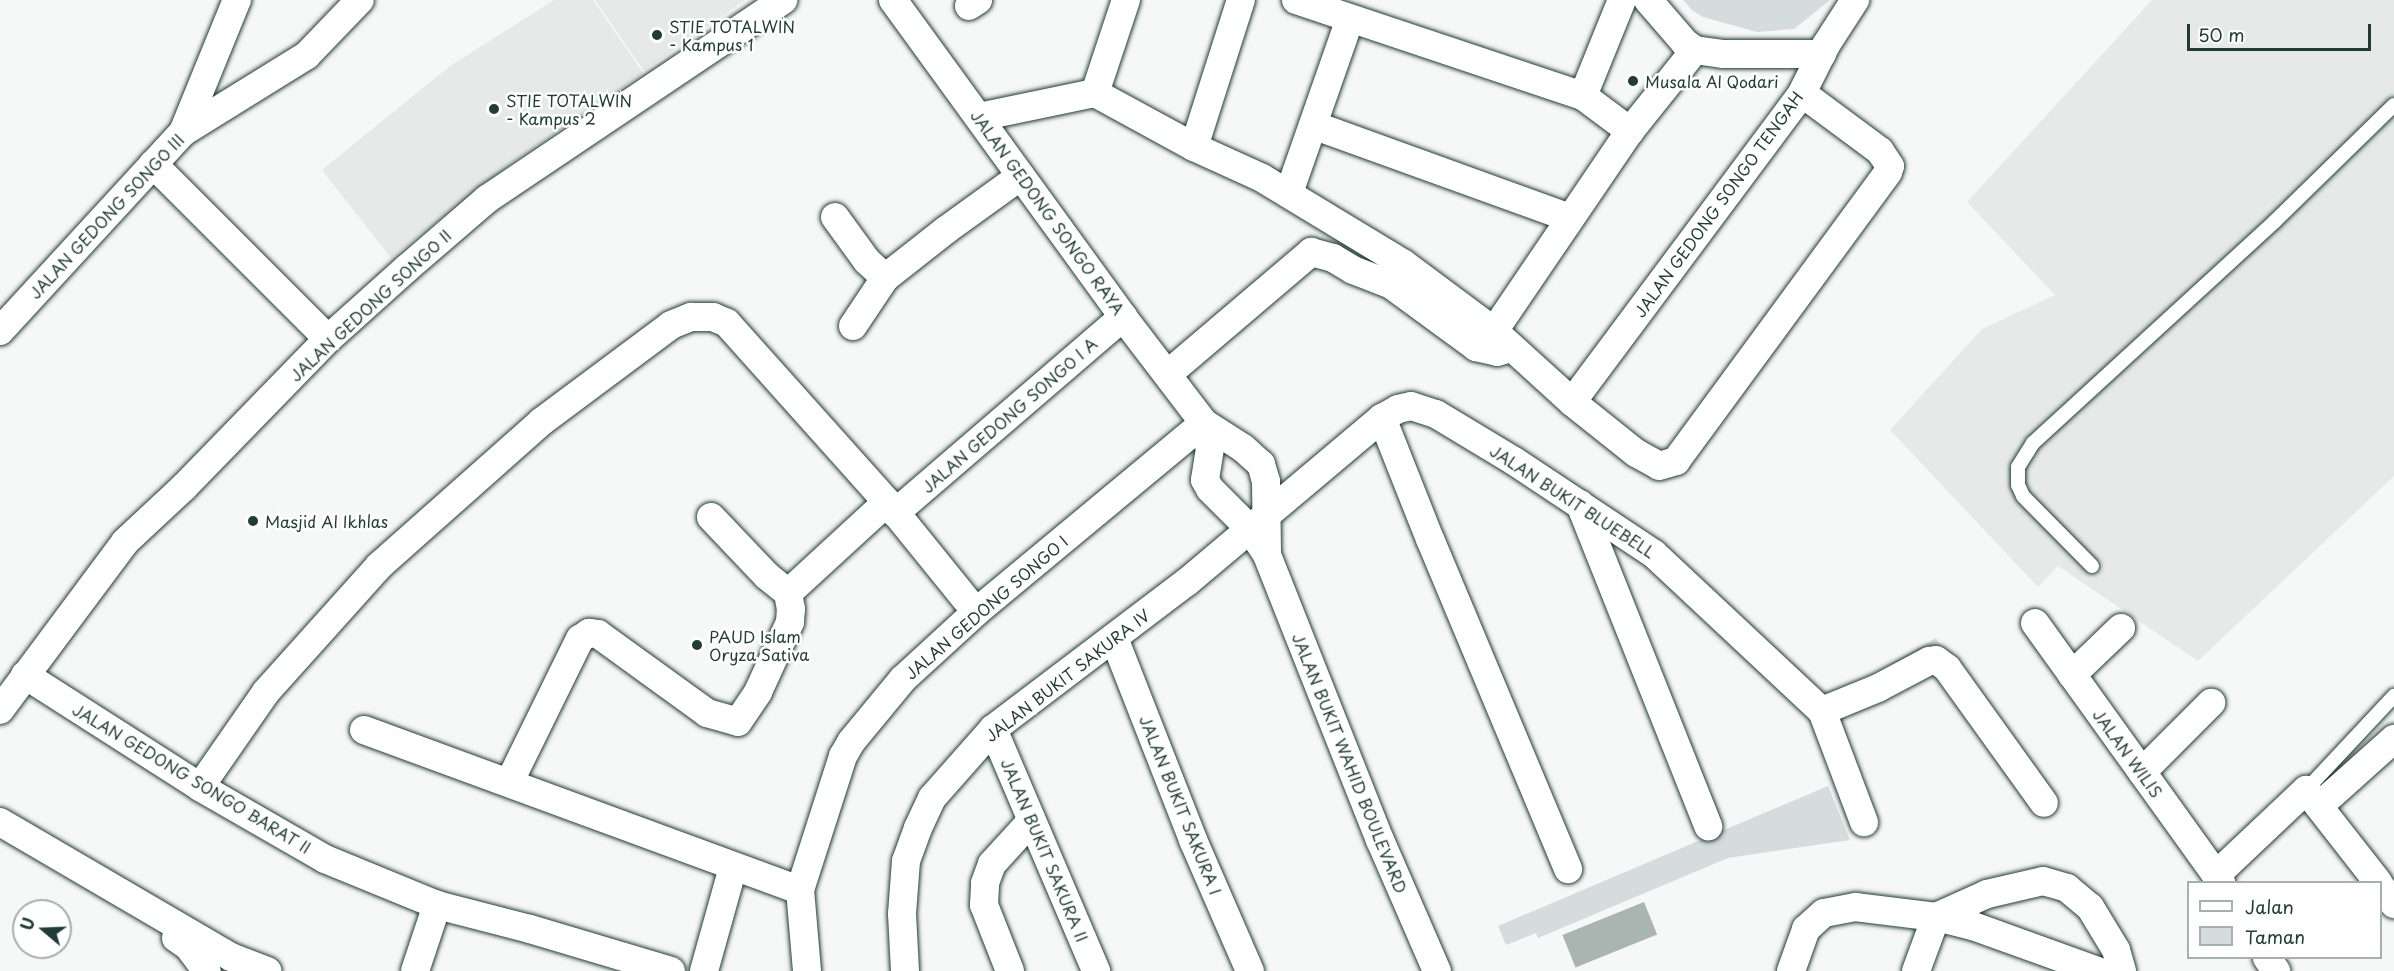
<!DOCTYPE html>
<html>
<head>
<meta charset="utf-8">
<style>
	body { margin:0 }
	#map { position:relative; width:2394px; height:971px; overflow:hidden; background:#f6f7f7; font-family:"Playpen Sans",sans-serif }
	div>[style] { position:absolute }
	.built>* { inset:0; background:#e6e9e8 }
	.green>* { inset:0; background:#d6dcdb; transform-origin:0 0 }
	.water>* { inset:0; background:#aab5b1; transform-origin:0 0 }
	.roads { filter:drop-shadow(0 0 2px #1f3d34) drop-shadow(0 0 2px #1f3d34) }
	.lane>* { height:14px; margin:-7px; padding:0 7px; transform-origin:7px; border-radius:7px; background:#fff }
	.street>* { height:28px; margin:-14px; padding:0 14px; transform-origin:14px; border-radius:14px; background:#fff }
	.dots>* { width:16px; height:16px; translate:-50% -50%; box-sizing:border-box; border:3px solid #fff; border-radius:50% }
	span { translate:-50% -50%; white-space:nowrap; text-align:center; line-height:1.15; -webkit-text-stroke:5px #fff; paint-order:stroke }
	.poi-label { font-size:16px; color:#1f3d34 }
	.left { translate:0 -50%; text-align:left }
	.street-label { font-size:16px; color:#1f3d34 }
	.legend { position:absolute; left:2187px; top:881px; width:195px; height:78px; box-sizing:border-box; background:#fff; border:2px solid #a5b1ae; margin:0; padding:8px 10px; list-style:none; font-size:18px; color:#1f3d34 }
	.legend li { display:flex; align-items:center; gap:12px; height:30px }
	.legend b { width:30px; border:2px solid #a5b1ae }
	.north { position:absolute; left:12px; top:899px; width:60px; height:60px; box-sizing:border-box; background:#fff; border:2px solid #a5b1ae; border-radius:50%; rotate:289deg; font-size:16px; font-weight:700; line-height:24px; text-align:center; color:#1f3d34 }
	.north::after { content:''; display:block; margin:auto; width:21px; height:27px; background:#1f3d34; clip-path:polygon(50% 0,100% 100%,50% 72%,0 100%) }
	.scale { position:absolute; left:2187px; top:24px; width:184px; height:27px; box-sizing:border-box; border:3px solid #1f3d34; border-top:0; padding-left:8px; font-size:18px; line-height:21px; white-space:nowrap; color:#1f3d34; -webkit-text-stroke:4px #fff; paint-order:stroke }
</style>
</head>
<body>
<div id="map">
	<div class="built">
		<i style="clip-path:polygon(554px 0,593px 0,643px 73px,512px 163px,391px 258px,322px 170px,450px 66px)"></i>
		<i style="clip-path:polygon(595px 0,745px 0,644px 71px)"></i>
		<i style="clip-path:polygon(2152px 0,2394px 0,2394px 476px,2198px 661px,2058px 566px,2038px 587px,1890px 430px,1982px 329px,2055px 295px,1967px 202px)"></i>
	</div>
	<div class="green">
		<i style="clip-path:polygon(1683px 0,1830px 0,1794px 29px,1757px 32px,1703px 17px,1693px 11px)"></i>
		<i style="left:1936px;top:638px;width:14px;height:130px;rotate:60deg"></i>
		<i style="clip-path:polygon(1828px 786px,1850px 840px,1728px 858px,1538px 938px,1536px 933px,1506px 945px,1498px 926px)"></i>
	</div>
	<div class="water">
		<i style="left:1644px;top:902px;width:35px;height:88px;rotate:68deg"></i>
	</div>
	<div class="roads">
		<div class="lane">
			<i style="left:2092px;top:566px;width:98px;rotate:-134.6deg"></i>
			<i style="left:2023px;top:496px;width:12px;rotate:-114deg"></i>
			<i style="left:2018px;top:485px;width:18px;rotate:-90deg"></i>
			<i style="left:2018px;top:467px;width:28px;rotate:-58deg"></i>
			<i style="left:2033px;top:443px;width:328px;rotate:-42.5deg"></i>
			<i style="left:2275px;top:221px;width:166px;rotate:-44.3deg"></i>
			<i style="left:2306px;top:790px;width:129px;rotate:-46.9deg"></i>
		</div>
		<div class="street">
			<i style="left:893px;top:0;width:392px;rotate:54deg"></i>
			<i style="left:1123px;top:317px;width:133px;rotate:52.6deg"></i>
			<i style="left:1204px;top:423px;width:46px;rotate:32.7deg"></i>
			<i style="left:1243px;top:448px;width:24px;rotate:42deg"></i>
			<i style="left:1261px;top:464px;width:18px;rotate:74deg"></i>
			<i style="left:1266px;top:481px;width:74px;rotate:89.2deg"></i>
			<i style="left:1296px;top:0;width:303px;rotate:18.5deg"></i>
			<i style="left:1583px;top:96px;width:59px;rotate:36.7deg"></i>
			<i style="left:1648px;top:0;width:57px;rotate:49.3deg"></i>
			<i style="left:1685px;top:43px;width:12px;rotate:35deg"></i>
			<i style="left:1695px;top:50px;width:29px;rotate:8deg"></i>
			<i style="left:1724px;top:54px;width:98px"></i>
			<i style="left:969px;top:6px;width:11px;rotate:-34deg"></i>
			<i style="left:1095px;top:93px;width:113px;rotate:28.6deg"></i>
			<i style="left:1194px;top:147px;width:75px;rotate:24.5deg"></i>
			<i style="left:1262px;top:178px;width:166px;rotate:31.2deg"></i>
			<i style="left:1404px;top:264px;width:112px;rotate:36.7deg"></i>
			<i style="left:1494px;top:331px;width:105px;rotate:42.3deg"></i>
			<i style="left:1572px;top:402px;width:82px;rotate:38.6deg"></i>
			<i style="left:1636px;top:453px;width:26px;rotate:29deg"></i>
			<i style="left:1659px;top:466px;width:18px;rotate:-16deg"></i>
			<i style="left:1676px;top:461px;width:358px;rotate:-53.7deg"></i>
			<i style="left:1888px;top:172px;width:6px;rotate:-72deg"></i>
			<i style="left:1890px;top:166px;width:18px;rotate:-124deg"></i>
			<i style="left:1880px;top:151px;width:97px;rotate:-143.4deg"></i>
			<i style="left:1583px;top:96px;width:104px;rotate:-67.9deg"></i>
			<i style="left:979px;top:117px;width:118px;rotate:-11.7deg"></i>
			<i style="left:1095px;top:93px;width:98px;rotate:-71.6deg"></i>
			<i style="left:1313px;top:125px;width:273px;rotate:19.9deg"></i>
			<i style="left:183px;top:132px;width:143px;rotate:-67.8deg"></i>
			<i style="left:1194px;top:147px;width:154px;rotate:-72.3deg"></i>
			<i style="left:153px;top:164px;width:247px;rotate:45deg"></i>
			<i style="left:1289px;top:193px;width:184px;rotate:-70.7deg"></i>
			<i style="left:835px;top:217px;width:54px;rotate:54deg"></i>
			<i style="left:867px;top:261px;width:25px;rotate:43deg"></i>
			<i style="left:853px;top:326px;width:58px;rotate:-56.3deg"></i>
			<i style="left:885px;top:278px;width:78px;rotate:-38.2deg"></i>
			<i style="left:946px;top:230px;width:92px;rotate:-35.8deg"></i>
			<i style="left:0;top:331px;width:270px;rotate:-47.4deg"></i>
			<i style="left:183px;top:132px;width:146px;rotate:-31.8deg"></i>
			<i style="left:307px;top:55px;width:76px;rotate:-46.1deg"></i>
			<i style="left:1494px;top:331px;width:242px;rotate:-55.8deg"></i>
			<i style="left:1630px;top:131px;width:104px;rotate:-51.3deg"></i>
			<i style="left:1169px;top:373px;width:187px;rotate:-40.4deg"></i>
			<i style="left:1311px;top:252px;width:23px;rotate:15deg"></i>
			<i style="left:1333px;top:258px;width:23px;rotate:31deg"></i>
			<i style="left:1353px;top:270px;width:40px;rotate:21deg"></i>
			<i style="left:1390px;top:284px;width:107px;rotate:36.2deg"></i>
			<i style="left:1476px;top:347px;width:22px;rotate:13deg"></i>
			<i style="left:1497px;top:352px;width:15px;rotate:-16deg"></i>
			<i style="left:1572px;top:402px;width:385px;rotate:-53.3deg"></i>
			<i style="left:1802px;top:93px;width:54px;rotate:-63.4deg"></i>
			<i style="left:1826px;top:45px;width:54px;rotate:-57.2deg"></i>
			<i style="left:1382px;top:418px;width:130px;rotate:68.4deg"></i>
			<i style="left:1430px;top:539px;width:358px;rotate:67.3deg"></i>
			<i style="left:1204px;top:423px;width:26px;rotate:77deg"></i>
			<i style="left:1210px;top:448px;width:32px;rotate:99deg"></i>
			<i style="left:1205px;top:480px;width:10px;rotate:61deg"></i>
			<i style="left:1210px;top:489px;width:55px;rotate:45deg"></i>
			<i style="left:1249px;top:528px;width:32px;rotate:56deg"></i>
			<i style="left:1267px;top:555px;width:307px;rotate:68.4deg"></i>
			<i style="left:1380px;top:840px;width:143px;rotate:66.5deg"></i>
			<i style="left:1580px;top:504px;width:347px;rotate:68.3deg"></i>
			<i style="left:895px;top:513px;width:301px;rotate:-40.7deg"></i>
			<i style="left:711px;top:517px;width:81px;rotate:46.5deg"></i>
			<i style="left:767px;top:576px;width:27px;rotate:39deg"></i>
			<i style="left:2035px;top:623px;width:319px;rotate:54.3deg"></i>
			<i style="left:1114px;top:638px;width:217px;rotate:68.6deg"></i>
			<i style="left:1193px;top:840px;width:143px;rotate:66.5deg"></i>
			<i style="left:25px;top:675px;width:208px;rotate:32.6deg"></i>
			<i style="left:200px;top:787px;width:144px;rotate:29.9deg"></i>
			<i style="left:325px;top:859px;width:121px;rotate:22.3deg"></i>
			<i style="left:437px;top:905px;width:96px;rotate:14.5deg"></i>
			<i style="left:530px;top:929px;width:147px;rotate:16.6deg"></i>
			<i style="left:2072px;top:675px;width:68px;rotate:-43.8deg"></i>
			<i style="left:0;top:710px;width:209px;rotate:-53.3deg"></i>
			<i style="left:125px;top:542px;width:81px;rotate:-43deg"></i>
			<i style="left:184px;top:487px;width:206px;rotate:-45.8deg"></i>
			<i style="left:328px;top:339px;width:105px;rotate:-41.9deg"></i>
			<i style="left:406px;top:269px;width:107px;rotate:-40.8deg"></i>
			<i style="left:487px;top:199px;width:357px;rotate:-33.9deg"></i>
			<i style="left:1822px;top:711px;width:61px;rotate:-22.3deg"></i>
			<i style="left:1878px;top:688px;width:58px;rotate:-27.9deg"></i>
			<i style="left:1929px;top:661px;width:7px;rotate:-8deg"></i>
			<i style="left:1936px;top:660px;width:14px;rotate:36deg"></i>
			<i style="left:1947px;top:668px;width:166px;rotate:54.3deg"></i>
			<i style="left:993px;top:729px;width:263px;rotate:66.9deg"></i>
			<i style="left:364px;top:730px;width:464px;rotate:20.2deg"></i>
			<i style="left:2142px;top:772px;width:98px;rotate:-45deg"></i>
			<i style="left:509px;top:783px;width:161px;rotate:-63.8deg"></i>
			<i style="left:580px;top:639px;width:11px;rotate:-34deg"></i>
			<i style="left:589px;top:633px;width:9px;rotate:6deg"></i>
			<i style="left:598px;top:634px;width:135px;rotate:35.9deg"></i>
			<i style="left:707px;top:713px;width:32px;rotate:16deg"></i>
			<i style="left:738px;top:722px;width:36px;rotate:-56deg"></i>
			<i style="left:758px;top:692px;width:77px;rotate:-65.4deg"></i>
			<i style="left:790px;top:622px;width:13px;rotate:-86deg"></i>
			<i style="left:791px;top:609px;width:16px;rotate:-101deg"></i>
			<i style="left:788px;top:593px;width:134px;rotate:-42.6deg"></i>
			<i style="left:200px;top:787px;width:116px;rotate:-55.2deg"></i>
			<i style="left:266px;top:692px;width:169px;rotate:-48.1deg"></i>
			<i style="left:379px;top:566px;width:217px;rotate:-41.6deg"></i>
			<i style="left:541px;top:422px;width:162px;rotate:-36.7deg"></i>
			<i style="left:671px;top:325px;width:22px;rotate:-22deg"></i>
			<i style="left:691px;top:317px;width:22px"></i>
			<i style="left:713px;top:317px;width:15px;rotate:23deg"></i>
			<i style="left:727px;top:323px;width:240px;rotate:48.2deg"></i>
			<i style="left:887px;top:502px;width:141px;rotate:51deg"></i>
			<i style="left:2319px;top:806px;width:101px;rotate:-41.8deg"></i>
			<i style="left:0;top:822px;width:268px;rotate:30.3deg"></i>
			<i style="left:231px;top:957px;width:39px;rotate:21deg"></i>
			<i style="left:2216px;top:875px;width:124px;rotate:-43.4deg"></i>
			<i style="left:2306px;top:790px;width:117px;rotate:52deg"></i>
			<i style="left:2380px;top:886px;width:23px;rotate:52deg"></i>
			<i style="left:176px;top:938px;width:14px;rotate:34deg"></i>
			<i style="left:188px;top:946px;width:31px;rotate:53deg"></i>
			<i style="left:2267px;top:958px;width:16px;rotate:55deg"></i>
			<i style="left:415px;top:971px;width:70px;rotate:-71.6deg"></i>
			<i style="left:704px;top:971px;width:108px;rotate:-74.4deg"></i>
			<i style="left:807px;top:971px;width:81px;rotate:-94.9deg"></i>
			<i style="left:800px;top:890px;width:141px;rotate:-72.2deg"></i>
			<i style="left:843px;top:756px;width:16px;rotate:-60deg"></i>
			<i style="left:851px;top:742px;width:82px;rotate:-50.5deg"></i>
			<i style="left:903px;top:679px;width:99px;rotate:-42.5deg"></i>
			<i style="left:976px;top:612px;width:296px;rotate:-39.7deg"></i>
			<i style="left:905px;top:971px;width:57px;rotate:-93deg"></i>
			<i style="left:902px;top:914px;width:53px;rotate:-85.7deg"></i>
			<i style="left:906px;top:861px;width:35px;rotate:-70deg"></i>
			<i style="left:918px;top:828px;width:33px;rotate:-65deg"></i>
			<i style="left:932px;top:798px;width:92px;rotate:-48.5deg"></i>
			<i style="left:993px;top:729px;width:243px;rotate:-37.2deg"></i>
			<i style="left:1187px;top:582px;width:255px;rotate:-40.1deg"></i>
			<i style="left:1382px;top:418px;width:18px;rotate:-29deg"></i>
			<i style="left:1398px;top:409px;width:13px;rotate:-13deg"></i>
			<i style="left:1411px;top:406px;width:26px;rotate:18deg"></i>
			<i style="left:1436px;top:414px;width:91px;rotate:31.1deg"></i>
			<i style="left:1514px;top:461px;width:168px;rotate:33.6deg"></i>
			<i style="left:1654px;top:554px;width:230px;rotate:43.1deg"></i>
			<i style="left:1822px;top:711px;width:119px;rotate:69.3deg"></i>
			<i style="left:1010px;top:971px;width:71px;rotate:-111.5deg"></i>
			<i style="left:984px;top:905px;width:22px;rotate:-87deg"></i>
			<i style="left:985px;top:883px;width:20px;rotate:-70deg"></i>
			<i style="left:992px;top:864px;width:59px;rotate:-47.7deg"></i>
			<i style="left:1791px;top:971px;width:45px;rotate:-70.3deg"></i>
			<i style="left:1806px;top:929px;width:24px;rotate:-42deg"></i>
			<i style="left:1824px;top:913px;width:32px;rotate:-11deg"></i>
			<i style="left:1855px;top:907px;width:82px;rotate:7deg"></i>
			<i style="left:1936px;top:917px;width:56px;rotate:-24.3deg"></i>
			<i style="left:1987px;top:894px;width:57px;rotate:-13.1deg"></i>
			<i style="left:2043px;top:881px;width:25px;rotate:16deg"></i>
			<i style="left:2067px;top:888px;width:30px;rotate:40deg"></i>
			<i style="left:2090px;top:907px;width:50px;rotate:58.8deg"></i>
			<i style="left:2116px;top:950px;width:22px;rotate:74deg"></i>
			<i style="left:1916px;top:971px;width:58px;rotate:-69.7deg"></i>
			<i style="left:1936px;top:917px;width:38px;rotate:14deg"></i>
			<i style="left:1973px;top:926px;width:133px;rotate:19.8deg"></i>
		</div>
	</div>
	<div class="dots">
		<i style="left:657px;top:35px;background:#1f3d34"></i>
		<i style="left:1633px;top:81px;background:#1f3d34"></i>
		<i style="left:494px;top:109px;background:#1f3d34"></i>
		<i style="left:253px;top:521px;background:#1f3d34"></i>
		<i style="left:697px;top:645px;background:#1f3d34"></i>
	</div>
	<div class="poi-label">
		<span class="left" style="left:669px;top:35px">STIE TOTALWIN<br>- Kampus 1</span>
		<span class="left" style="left:1645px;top:81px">Musala Al Qodari</span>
		<span class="left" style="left:506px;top:109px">STIE TOTALWIN<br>- Kampus 2</span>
		<span class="left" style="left:265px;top:521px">Masjid Al Ikhlas</span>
		<span class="left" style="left:709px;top:645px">PAUD Islam<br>Oryza Sativa</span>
	</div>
	<div class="street-label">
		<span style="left:1718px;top:204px;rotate:-54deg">JALAN GEDONG SONGO TENGAH</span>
		<span style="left:1048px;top:212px;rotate:54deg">JALAN GEDONG SONGO RAYA</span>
		<span style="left:106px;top:216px;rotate:-47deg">JALAN GEDONG SONGO III</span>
		<span style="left:370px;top:305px;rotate:-43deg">JALAN GEDONG SONGO II</span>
		<span style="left:1009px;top:415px;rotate:-41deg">JALAN GEDONG SONGO I A</span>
		<span style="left:1573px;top:501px;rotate:33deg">JALAN BUKIT BLUEBELL</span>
		<span style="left:986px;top:607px;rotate:-41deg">JALAN GEDONG SONGO I</span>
		<span style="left:1067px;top:675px;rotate:-38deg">JALAN BUKIT SAKURA IV</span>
		<span style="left:2128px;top:753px;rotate:54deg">JALAN WILIS</span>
		<span style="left:1350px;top:763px;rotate:68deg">JALAN BUKIT WAHID BOULEVARD</span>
		<span style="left:192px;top:778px;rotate:31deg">JALAN GEDONG SONGO BARAT II</span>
		<span style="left:1181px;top:805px;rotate:68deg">JALAN BUKIT SAKURA I</span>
		<span style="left:1045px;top:850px;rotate:67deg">JALAN BUKIT SAKURA II</span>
	</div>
	<ul class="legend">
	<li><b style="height:8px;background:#fff"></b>Jalan</li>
	<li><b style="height:16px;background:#d6dcdb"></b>Taman</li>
	</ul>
	<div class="north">U</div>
	<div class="scale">50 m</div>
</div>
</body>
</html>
